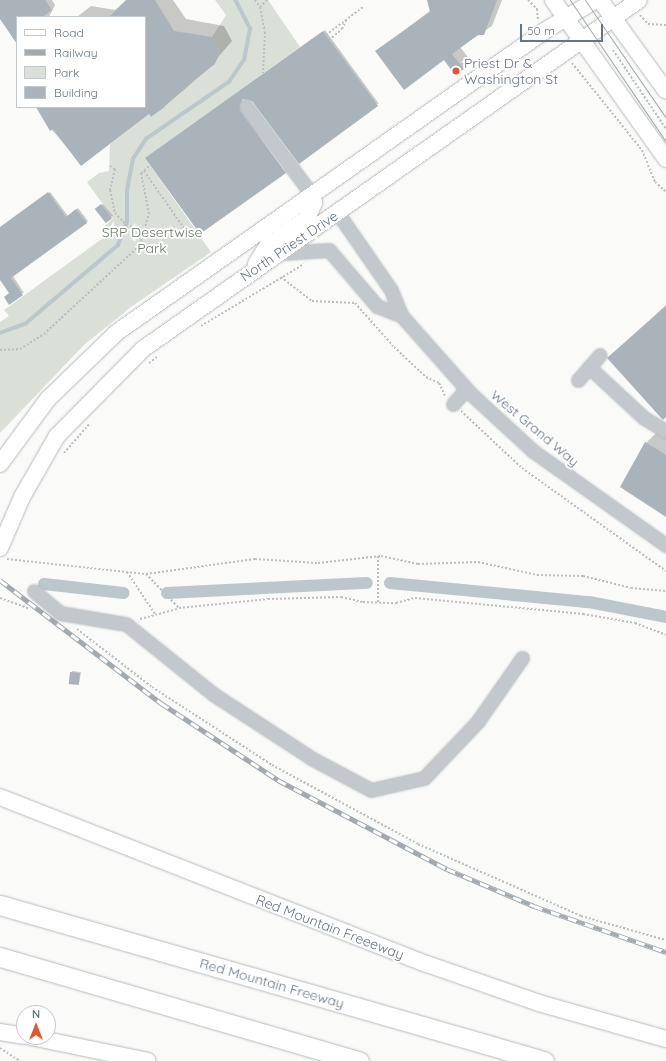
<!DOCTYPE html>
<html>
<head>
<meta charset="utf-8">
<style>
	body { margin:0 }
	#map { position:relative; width:666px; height:1061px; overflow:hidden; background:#fafaf8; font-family:Quicksand,sans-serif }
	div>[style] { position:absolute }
	.green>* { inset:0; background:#dadfd7 }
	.shadow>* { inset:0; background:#0003 }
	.stream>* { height:3.5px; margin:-1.75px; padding:0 1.75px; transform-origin:1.75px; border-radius:1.75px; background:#bbc7cb }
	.canal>* { height:12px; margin:-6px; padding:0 6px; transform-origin:6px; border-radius:6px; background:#bbc7cb }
	.building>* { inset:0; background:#aab3b9; transform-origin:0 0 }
	.path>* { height:2px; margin-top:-1px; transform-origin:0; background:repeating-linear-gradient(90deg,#bbbfc2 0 2px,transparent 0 4px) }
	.roads { filter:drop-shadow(0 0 1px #b5babe) drop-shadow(0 0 1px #b5babe) }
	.minor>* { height:13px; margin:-6.5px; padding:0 6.5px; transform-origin:6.5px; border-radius:6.5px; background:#c3c8cc }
	.major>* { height:16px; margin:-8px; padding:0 8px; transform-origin:8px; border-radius:8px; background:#fff }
	.highway>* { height:19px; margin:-9.5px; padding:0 9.5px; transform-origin:9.5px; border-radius:9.5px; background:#fff }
	.tram>* { height:1px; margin:-0.5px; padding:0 0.5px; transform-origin:0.5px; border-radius:0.5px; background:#a2aab0 }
	.rail>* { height:4.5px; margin-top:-2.25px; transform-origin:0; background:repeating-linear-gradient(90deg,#fff 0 9px,#a2aab0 0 18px); box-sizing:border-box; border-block:1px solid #a2aab0 }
	.dots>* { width:11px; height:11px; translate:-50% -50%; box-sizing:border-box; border:2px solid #fff; border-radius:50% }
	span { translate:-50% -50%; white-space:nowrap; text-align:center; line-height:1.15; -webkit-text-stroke:4px #fff; paint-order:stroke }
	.poi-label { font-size:14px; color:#657683 }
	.left { translate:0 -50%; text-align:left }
	.park-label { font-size:14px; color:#687a64 }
	.street-label { font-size:14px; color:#657683 }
	.legend { position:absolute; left:16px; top:16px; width:130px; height:92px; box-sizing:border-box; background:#fff; border:1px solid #c1c8cd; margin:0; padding:5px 7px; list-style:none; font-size:12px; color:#657683 }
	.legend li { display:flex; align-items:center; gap:8px; height:20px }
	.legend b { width:20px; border:1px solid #c1c8cd }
	.north { position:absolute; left:16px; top:1005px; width:40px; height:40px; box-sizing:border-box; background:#fff; border:1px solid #c1c8cd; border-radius:50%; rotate:0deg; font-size:11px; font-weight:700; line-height:16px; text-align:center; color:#657683 }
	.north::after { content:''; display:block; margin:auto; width:14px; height:18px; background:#e4572e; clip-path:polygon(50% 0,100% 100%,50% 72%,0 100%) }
	.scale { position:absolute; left:520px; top:24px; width:83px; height:18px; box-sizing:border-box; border:2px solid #657683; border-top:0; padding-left:5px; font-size:12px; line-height:14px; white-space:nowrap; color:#657683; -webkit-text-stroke:3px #fff; paint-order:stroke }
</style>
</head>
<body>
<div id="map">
	<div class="green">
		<i style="clip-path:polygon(215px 0,268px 0,300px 47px,145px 158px,211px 252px,131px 307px,84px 345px,0 433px,0 322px,9px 316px,4px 310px,110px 233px,105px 226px,113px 218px,87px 182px,99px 173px,109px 171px,110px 144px,149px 114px,151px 117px,165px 107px,163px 104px,215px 64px,220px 53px,212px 37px,226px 15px)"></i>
	</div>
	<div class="shadow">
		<i style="clip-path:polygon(0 0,52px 0,55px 5px,49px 17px,17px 17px,17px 40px,0 18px)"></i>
		<i style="clip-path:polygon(127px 0,173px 0,186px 19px,224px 26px,232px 41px,207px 70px,165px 106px,151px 116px,149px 113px,81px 164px,47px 124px,40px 107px,145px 107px,145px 17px,77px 17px,91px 6px,115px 10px)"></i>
		<i style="clip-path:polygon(430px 0,502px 0,492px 26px,460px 47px,471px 61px,463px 69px,444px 59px,377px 51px,431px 10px)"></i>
		<i style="clip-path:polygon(325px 30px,379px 104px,243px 99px,241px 109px,285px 173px,148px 156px)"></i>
		<i style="clip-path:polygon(50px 192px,68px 216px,78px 208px,88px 221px,13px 276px,24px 293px,10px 293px,0 278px,0 228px)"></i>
		<i style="clip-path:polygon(103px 204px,113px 216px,111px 217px,97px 208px)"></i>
		<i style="clip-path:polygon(666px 305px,666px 416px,663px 419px,608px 358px)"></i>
		<i style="clip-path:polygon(658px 431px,666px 436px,666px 516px,646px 443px)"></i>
		<i style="clip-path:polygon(72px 671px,81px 672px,79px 684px,71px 673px)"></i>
	</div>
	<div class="stream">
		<i style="left:0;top:333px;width:27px;rotate:-20deg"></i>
		<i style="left:25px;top:324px;width:122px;rotate:-40.3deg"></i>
		<i style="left:118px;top:245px;width:25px;rotate:-69deg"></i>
		<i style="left:127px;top:222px;width:32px;rotate:-90deg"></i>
		<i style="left:127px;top:190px;width:32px;rotate:-79deg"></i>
		<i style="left:133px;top:159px;width:24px;rotate:-57deg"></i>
		<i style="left:146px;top:139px;width:101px;rotate:-34.5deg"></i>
		<i style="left:229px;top:82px;width:27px;rotate:-56deg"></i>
		<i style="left:244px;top:60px;width:32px;rotate:-79deg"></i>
		<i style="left:250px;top:29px;width:33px;rotate:-117deg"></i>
	</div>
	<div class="canal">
		<i style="left:390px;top:583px;width:200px;rotate:5.5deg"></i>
		<i style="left:589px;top:602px;width:78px;rotate:11deg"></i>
		<i style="left:44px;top:584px;width:80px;rotate:6.5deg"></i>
		<i style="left:167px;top:593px;width:200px;rotate:-2.9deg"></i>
	</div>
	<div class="building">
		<i style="clip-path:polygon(0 0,45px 0,52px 10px,42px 17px,17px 17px,17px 44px,0 19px)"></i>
		<i style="clip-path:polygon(126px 0,155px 0,174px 31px,212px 37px,220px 53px,215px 64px,163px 104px,165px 107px,151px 117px,149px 114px,81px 166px,53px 129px,50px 131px,36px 107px,145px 107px,145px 17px,109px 17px)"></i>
		<i style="clip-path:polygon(427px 0,497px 0,484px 35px,478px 35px,452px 54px,464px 69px,455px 75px,444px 60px,404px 90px,375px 51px,430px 12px)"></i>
		<i style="clip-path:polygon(323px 31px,378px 106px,299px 164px,252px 101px,242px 99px,240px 111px,286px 173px,200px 234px,145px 158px)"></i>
		<i style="clip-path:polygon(48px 192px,66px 217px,76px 209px,87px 223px,11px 278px,23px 295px,9px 305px,4px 297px,9px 293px,0 280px,0 227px)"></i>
		<i style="left:101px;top:204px;width:18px;height:8px;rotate:52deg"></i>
		<i style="clip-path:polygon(666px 306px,666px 417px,663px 420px,607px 358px)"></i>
		<i style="clip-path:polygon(645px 442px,666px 455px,666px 517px,620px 487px)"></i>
		<i style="left:70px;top:672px;width:10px;height:12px;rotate:6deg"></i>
	</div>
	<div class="path">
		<i style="left:255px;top:0;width:9px;rotate:54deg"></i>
		<i style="left:260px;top:7px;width:25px;rotate:79deg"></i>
		<i style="left:265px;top:32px;width:41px;rotate:92.8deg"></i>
		<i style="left:528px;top:0;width:13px;rotate:45deg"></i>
		<i style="left:537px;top:9px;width:11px;rotate:85deg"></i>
		<i style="left:260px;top:7px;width:10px;rotate:-45deg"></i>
		<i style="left:640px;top:15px;width:12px;rotate:48deg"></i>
		<i style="left:648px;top:24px;width:18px;rotate:3deg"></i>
		<i style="left:326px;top:35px;width:46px;rotate:-37.1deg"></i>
		<i style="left:329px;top:40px;width:17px;rotate:-40deg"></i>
		<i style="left:342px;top:29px;width:12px;rotate:-66deg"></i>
		<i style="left:613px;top:50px;width:95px;rotate:56.1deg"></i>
		<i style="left:572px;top:63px;width:112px;rotate:51.2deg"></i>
		<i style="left:642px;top:150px;width:35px;rotate:68deg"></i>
		<i style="left:655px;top:182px;width:15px;rotate:42deg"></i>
		<i style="left:110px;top:166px;width:6px;rotate:31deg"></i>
		<i style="left:115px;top:169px;width:22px;rotate:103deg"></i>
		<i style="left:110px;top:190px;width:24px;rotate:78deg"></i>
		<i style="left:115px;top:213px;width:16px;rotate:47deg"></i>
		<i style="left:126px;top:225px;width:21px;rotate:17deg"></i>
		<i style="left:144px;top:171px;width:80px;rotate:55.1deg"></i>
		<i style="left:190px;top:237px;width:10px;rotate:-29deg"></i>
		<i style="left:281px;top:277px;width:39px;rotate:38deg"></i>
		<i style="left:312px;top:301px;width:43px;rotate:2.7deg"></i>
		<i style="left:355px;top:303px;width:59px;rotate:48.4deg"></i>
		<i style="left:394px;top:347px;width:44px;rotate:43.2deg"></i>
		<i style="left:426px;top:377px;width:14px;rotate:25deg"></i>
		<i style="left:439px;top:383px;width:14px;rotate:65deg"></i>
		<i style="left:201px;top:326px;width:120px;rotate:-31deg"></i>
		<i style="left:0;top:350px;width:20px;rotate:-3deg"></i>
		<i style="left:20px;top:349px;width:28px;rotate:-32deg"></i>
		<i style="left:44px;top:334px;width:131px;rotate:-42.8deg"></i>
		<i style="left:140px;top:245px;width:32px;rotate:-74deg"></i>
		<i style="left:149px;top:214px;width:42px;rotate:-101deg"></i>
		<i style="left:141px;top:173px;width:13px;rotate:-39deg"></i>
		<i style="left:149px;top:363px;width:10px;rotate:-37deg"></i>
		<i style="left:461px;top:411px;width:83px;rotate:43.1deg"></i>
		<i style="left:522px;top:468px;width:177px;rotate:35.6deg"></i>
		<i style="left:64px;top:453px;width:38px;rotate:-49deg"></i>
		<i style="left:7px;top:559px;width:140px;rotate:6.2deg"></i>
		<i style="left:146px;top:574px;width:110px;rotate:-7.8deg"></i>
		<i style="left:255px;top:559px;width:63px;rotate:3.6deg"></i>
		<i style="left:318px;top:563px;width:63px;rotate:-6.3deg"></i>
		<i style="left:381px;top:556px;width:38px;rotate:12deg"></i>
		<i style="left:418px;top:564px;width:60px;rotate:-1.9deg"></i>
		<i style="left:478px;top:562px;width:60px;rotate:12.4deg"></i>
		<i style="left:537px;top:575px;width:46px;rotate:1.2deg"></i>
		<i style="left:583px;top:576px;width:49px;rotate:14deg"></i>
		<i style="left:631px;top:588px;width:35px;rotate:5deg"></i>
		<i style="left:127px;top:572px;width:50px;rotate:56.3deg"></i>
		<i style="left:146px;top:574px;width:47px;rotate:45.9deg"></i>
		<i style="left:179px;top:608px;width:89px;rotate:-5.8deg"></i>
		<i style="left:268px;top:599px;width:73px;rotate:-1.6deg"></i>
		<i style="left:341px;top:597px;width:23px;rotate:13deg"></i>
		<i style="left:363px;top:602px;width:33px;rotate:2deg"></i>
		<i style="left:396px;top:603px;width:20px;rotate:-15deg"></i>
		<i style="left:415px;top:598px;width:169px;rotate:5.4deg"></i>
		<i style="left:583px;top:614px;width:53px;rotate:9.8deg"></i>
		<i style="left:635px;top:623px;width:33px;rotate:21deg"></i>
		<i style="left:0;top:598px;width:30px;rotate:20deg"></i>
		<i style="left:378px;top:602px;width:46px;rotate:-90deg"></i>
		<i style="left:140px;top:619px;width:39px;rotate:-15deg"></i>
		<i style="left:77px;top:629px;width:95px;rotate:37.7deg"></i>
		<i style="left:152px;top:687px;width:143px;rotate:33deg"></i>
		<i style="left:272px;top:765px;width:166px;rotate:28.4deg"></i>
		<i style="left:418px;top:844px;width:178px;rotate:23.8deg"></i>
		<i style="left:581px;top:916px;width:88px;rotate:15.8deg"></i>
		<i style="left:0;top:1048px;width:24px;rotate:33deg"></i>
	</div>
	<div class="roads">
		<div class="minor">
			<i style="left:246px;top:106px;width:111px;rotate:53.4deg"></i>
			<i style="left:337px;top:212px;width:95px;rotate:55.3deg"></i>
			<i style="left:391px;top:290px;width:27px;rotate:68deg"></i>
			<i style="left:401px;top:315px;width:104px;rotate:48.5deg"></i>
			<i style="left:470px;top:393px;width:86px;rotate:42.6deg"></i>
			<i style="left:533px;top:451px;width:163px;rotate:35.3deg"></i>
			<i style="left:282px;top:253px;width:47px;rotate:-3.7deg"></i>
			<i style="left:329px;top:250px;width:74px;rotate:49.4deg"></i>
			<i style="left:377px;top:306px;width:26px;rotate:21deg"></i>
			<i style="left:589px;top:367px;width:75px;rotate:42.8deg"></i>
			<i style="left:644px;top:418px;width:26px;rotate:31deg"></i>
			<i style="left:578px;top:380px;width:33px;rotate:-49deg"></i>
			<i style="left:453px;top:404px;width:20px;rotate:-49deg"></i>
			<i style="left:34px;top:591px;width:34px;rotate:40deg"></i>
			<i style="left:60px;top:613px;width:67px;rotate:9.5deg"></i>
			<i style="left:126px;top:624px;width:112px;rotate:38.8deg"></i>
			<i style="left:213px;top:694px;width:117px;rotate:33.1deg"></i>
			<i style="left:311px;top:758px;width:68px;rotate:28.1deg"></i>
			<i style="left:371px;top:790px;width:54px;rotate:-12.8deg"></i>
			<i style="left:424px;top:778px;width:79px;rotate:-46.5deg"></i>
			<i style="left:478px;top:721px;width:77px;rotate:-55.1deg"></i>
		</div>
		<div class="major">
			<i style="left:553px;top:0;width:195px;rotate:54.6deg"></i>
			<i style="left:600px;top:0;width:112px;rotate:54deg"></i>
			<i style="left:256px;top:264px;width:22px;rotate:-58deg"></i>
			<i style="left:268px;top:245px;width:47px;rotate:-34.7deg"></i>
			<i style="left:307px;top:218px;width:17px;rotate:-65deg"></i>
			<i style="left:314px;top:203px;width:8px;rotate:-104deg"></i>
			<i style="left:0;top:464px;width:81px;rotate:-53.6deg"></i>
			<i style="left:48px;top:399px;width:95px;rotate:-44.1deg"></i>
			<i style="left:116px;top:333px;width:526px;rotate:-35.17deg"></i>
			<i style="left:546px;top:30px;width:58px;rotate:-31deg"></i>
			<i style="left:0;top:548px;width:56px;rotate:-66.7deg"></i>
			<i style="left:22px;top:497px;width:70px;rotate:-60.2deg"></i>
			<i style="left:57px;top:436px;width:122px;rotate:-45.3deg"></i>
			<i style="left:143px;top:349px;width:606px;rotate:-35.13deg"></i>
			<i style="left:0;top:797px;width:458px;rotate:21.4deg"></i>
			<i style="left:427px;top:964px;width:119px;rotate:19.2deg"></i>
			<i style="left:539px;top:1003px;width:132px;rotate:15.8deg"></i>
			<i style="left:0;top:1032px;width:24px;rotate:9deg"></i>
			<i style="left:31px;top:1037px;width:119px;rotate:11.6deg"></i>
		</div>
		<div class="highway">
			<i style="left:0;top:905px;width:566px;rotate:16deg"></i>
			<i style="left:0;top:957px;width:374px;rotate:16.2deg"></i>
		</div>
	</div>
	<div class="tram">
		<i style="left:570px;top:0;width:171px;rotate:55.9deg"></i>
		<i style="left:585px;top:0;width:143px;rotate:55.5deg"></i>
	</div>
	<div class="rail">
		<i style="left:0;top:580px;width:203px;rotate:37.4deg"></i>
		<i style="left:161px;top:703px;width:140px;rotate:33.3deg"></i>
		<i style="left:278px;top:780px;width:191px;rotate:27.8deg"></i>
		<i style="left:447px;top:869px;width:95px;rotate:23deg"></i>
		<i style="left:534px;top:906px;width:140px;rotate:19.2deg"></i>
	</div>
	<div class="dots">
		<i style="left:456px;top:71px;background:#e4572e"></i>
	</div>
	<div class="poi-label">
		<span class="left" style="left:464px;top:71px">Priest Dr &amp;<br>Washington St</span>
	</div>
	<div class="park-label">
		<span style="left:152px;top:240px">SRP Desertwise<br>Park</span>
	</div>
	<div class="street-label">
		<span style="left:289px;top:246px;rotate:-34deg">North Priest Drive</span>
		<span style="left:535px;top:428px;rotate:40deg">West Grand Way</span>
		<span style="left:330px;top:927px;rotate:21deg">Red Mountain Freeeway</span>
		<span style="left:272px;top:983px;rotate:16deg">Red Mountain Freeway</span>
	</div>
	<ul class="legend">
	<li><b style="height:5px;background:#fff"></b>Road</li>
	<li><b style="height:5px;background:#a2aab0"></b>Railway</li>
	<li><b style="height:11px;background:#dadfd7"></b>Park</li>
	<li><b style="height:11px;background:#aab3b9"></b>Building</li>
	</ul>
	<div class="north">N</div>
	<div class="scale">50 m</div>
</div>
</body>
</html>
